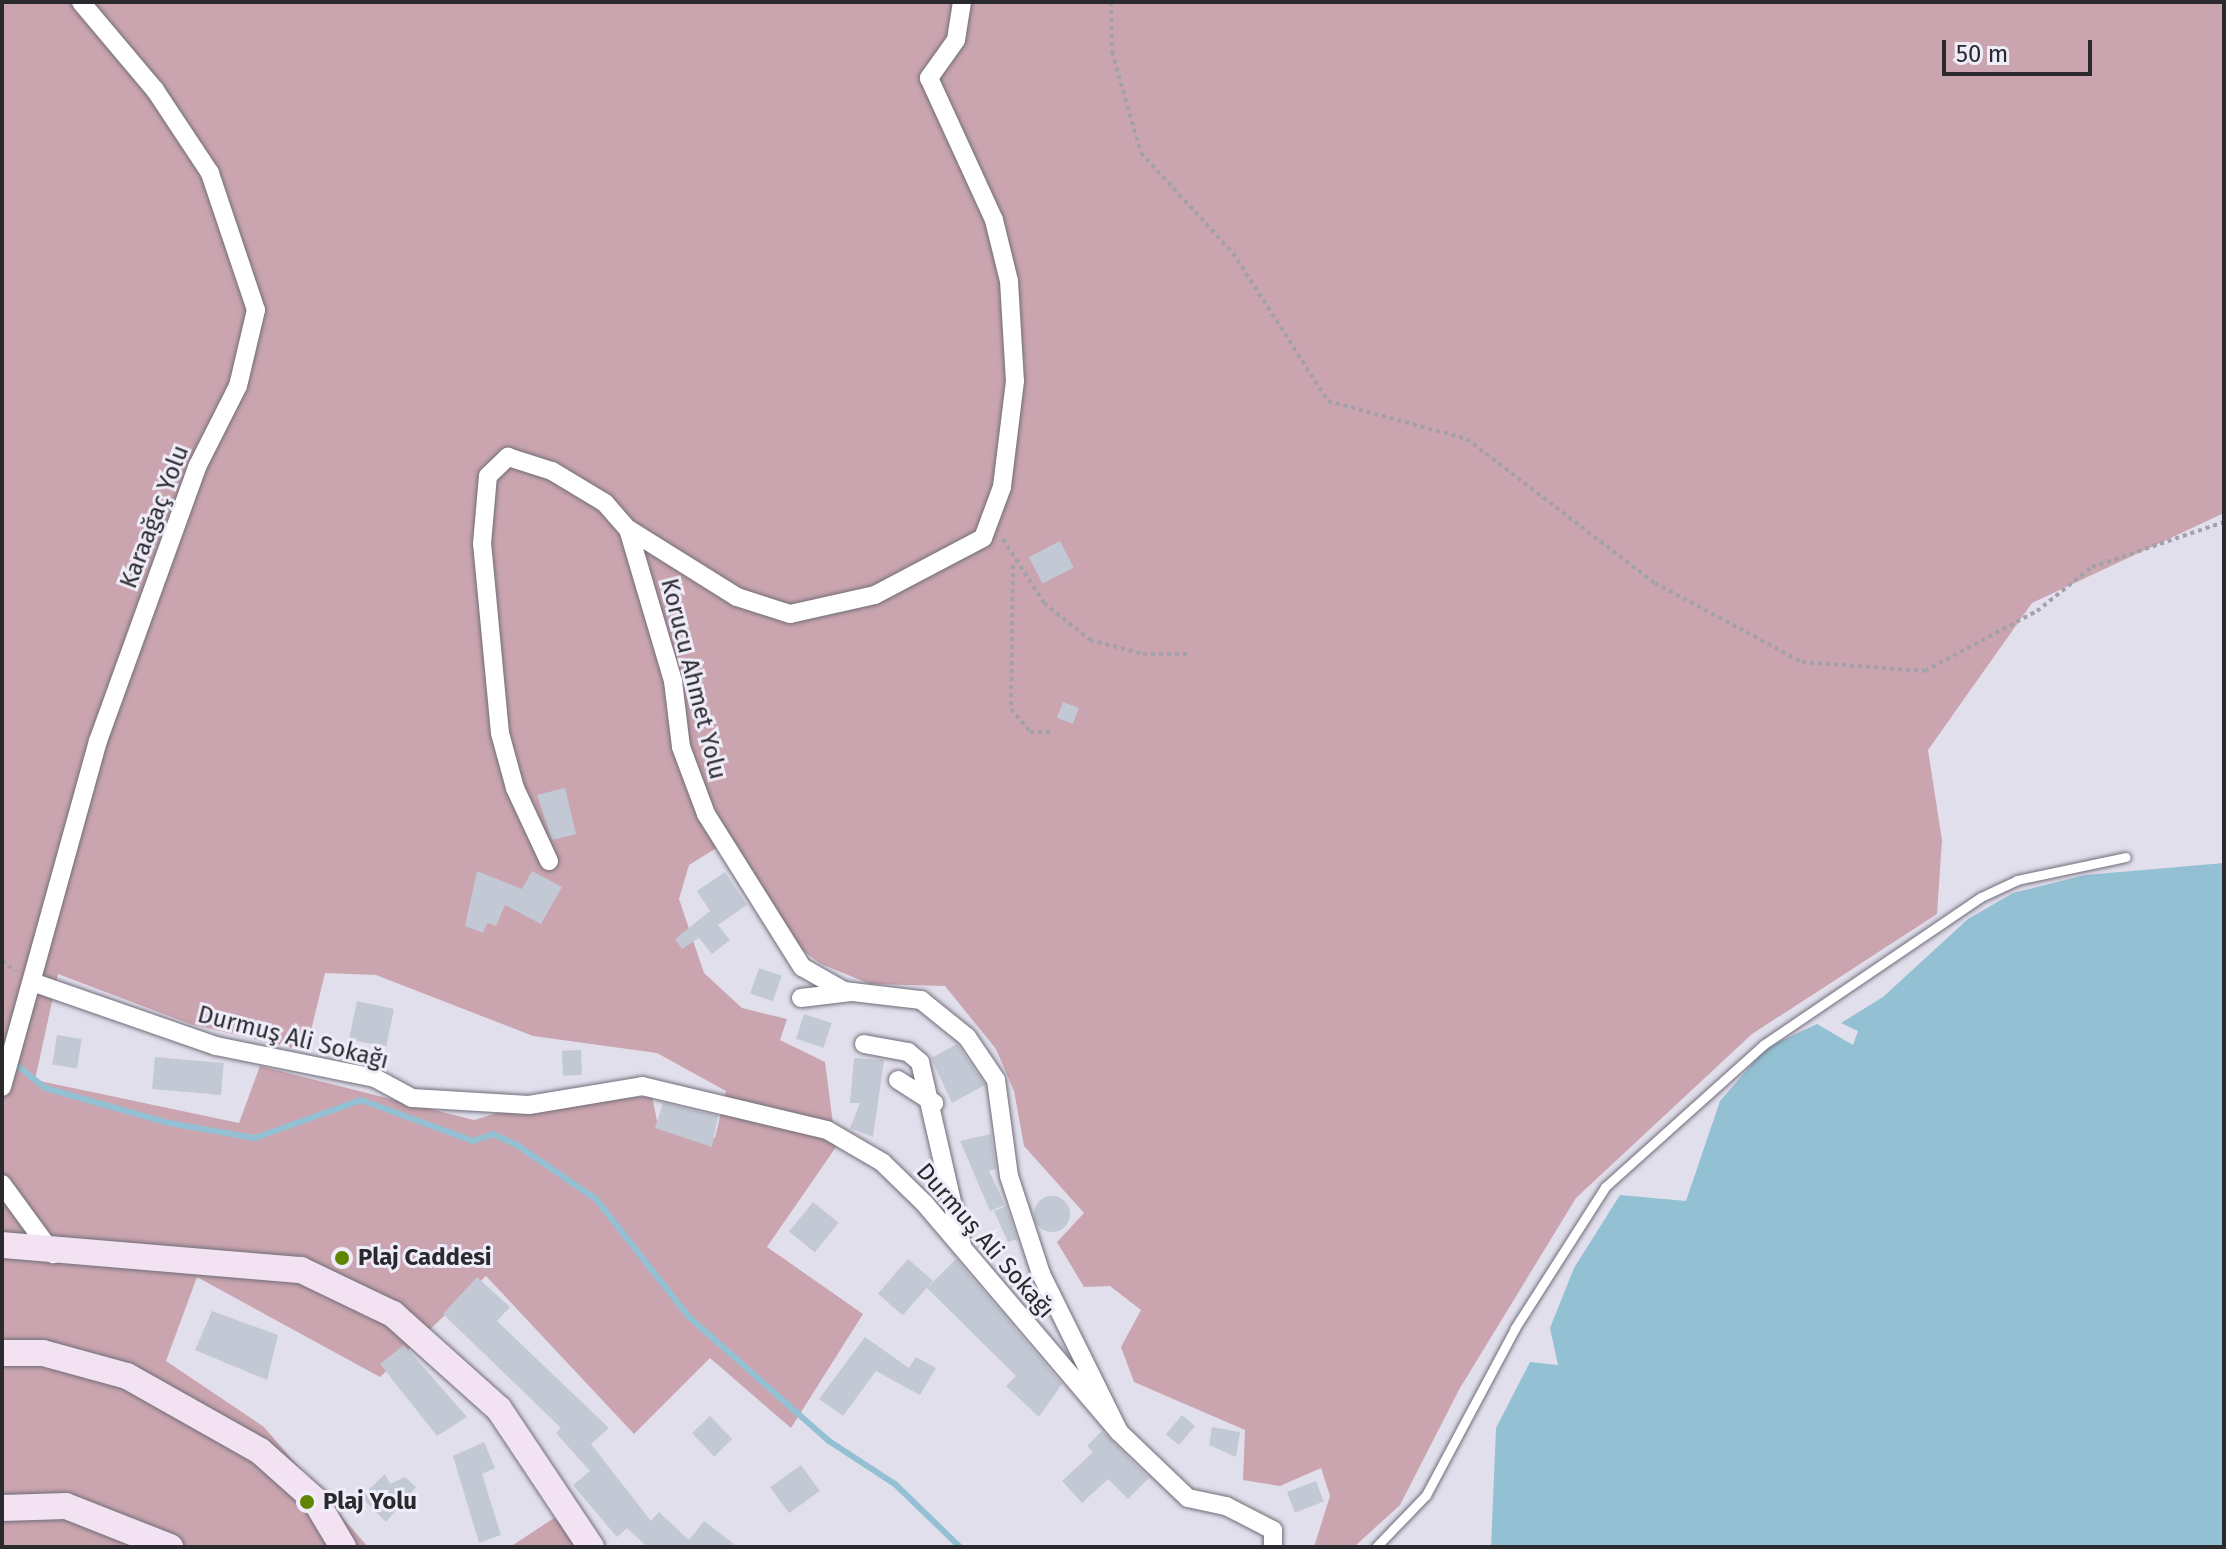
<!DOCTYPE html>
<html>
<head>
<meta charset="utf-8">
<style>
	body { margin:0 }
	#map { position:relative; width:2226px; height:1549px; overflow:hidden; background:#e2dfed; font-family:"Fira Sans",sans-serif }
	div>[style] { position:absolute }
	.green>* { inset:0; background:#caa5af }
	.water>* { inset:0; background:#94c0d4 }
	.stream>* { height:6px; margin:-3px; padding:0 3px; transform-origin:3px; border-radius:3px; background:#94c0d4 }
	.building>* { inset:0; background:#c2c9d5; transform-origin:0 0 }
	.round { border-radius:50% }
	.path>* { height:4px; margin-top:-2px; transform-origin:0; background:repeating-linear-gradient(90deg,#a2a0ab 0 4px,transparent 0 8px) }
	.roads { filter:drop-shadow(0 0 2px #706d79) drop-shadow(0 0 2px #706d79) }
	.lane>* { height:9px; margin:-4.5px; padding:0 4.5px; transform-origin:4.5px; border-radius:4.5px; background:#fff }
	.street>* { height:18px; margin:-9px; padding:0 9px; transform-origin:9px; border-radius:9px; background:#fff }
	.secondary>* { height:26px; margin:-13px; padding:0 13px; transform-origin:13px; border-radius:13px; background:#f3e2f2 }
	.dots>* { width:22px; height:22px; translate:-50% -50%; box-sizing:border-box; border:4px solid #efedfa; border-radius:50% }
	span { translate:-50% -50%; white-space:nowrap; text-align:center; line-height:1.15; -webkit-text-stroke:6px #efedfa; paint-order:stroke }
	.street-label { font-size:24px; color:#2a292e }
	.poi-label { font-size:24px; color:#2a292e; font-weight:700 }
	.left { translate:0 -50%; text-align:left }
	.frame { position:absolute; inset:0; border:4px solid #2a292e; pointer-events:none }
	.scale { position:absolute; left:1942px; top:40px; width:150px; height:36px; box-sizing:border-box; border:4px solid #2a292e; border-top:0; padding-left:10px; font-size:24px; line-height:28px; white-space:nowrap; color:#2a292e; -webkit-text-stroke:6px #efedfa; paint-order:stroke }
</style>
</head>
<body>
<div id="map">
	<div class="green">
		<i style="clip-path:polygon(evenodd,2px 2px,2224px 2px,2224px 513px,2032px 603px,1928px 750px,1942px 840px,1937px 914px,1752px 1034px,1576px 1198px,1460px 1388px,1400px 1505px,1354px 1547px,1314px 1547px,1330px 1496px,1321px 1468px,1280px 1486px,1243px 1480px,1245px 1430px,1134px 1382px,1121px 1347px,1141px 1310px,1110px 1286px,1084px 1287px,1057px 1242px,1084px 1213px,1024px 1146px,1014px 1091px,996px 1049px,945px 986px,870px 984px,821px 964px,790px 941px,731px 839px,689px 865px,679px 899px,704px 973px,742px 1008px,787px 1019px,780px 1040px,825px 1062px,836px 1147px,767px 1247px,863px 1314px,791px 1428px,710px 1358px,634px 1434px,486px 1276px,380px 1377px,197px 1277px,166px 1361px,264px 1427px,368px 1547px,2px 1547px,2px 2px,325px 973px,376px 975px,533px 1036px,657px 1053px,726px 1091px,715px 1138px,658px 1126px,652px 1096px,520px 1106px,474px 1120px,260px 1066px,239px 1123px,35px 1080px,58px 974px,190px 1024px,306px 1051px,325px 973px)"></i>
		<i style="clip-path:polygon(554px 1518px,595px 1547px,510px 1547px)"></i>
	</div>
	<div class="water">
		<i style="clip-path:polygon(2224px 863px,2224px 1547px,1491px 1547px,1496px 1428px,1530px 1362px,1558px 1365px,1550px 1328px,1574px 1268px,1620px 1195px,1686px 1201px,1720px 1101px,1766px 1048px,1817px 1024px,1853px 1045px,1858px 1031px,1841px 1023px,1883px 997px,1968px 919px,2013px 893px,2085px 875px)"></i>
	</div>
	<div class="stream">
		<i style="left:2px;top:1053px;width:55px;rotate:39.1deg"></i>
		<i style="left:45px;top:1088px;width:129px;rotate:15.8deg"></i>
		<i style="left:169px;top:1123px;width:87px;rotate:9.9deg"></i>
		<i style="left:255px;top:1138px;width:113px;rotate:-19.7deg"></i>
		<i style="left:361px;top:1100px;width:119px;rotate:20.1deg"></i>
		<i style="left:473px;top:1141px;width:21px;rotate:-19deg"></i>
		<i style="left:493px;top:1134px;width:26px;rotate:25deg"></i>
		<i style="left:517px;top:1145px;width:96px;rotate:34.4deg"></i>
		<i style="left:596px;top:1199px;width:149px;rotate:51.8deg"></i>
		<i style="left:688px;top:1316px;width:188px;rotate:41.6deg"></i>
		<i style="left:829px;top:1441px;width:79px;rotate:33.1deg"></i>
		<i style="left:895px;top:1484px;width:91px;rotate:44.1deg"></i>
	</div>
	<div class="building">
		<i style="left:1060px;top:541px;width:30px;height:35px;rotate:63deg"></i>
		<i style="left:1063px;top:702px;width:17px;height:17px;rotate:21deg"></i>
		<i style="clip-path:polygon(565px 788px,576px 834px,552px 840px,537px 795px)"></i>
		<i style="clip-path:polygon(477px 871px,522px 889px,532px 871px,562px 887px,541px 924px,505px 905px,496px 926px,487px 923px,483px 933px,465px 926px)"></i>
		<i style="clip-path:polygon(725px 872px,747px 905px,718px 925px,730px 940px,712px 954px,699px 938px,682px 949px,675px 939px,710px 911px,697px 891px)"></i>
		<i style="left:759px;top:968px;width:24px;height:27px;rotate:19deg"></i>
		<i style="left:357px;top:1001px;width:38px;height:39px;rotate:12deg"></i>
		<i style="left:804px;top:1014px;width:29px;height:26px;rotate:18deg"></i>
		<i style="left:57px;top:1035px;width:25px;height:30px;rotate:9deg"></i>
		<i style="clip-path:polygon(957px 1044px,985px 1085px,952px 1103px,931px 1058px)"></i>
		<i style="left:581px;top:1050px;width:25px;height:19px;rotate:88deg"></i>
		<i style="left:155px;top:1057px;width:69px;height:32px;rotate:5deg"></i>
		<i style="clip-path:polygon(854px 1058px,884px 1060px,873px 1137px,850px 1128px,860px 1103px,850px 1103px)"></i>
		<i style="clip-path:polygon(663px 1103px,718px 1116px,712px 1147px,655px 1128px)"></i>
		<i style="clip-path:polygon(991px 1134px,996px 1169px,989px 1171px,1005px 1205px,990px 1211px,960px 1141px)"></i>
		<i class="round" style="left:1034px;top:1196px;width:36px;height:36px"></i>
		<i style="left:813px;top:1202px;width:33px;height:38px;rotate:39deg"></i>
		<i style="clip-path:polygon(1006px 1206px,1017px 1239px,1008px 1242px,994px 1211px)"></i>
		<i style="left:908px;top:1259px;width:33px;height:46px;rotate:41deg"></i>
		<i style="clip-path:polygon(956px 1259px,1062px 1384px,1039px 1417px,1006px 1386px,1016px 1376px,927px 1288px)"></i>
		<i style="clip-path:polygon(477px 1277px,510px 1307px,497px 1321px,609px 1428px,591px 1444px,651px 1521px,659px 1512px,689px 1540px,704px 1521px,738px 1547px,647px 1547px,627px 1528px,617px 1537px,573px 1485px,590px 1471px,556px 1433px,561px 1428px,443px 1314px)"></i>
		<i style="clip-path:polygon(212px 1311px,278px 1335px,267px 1380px,195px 1350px)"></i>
		<i style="clip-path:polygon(865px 1337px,909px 1368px,916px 1357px,936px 1368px,920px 1395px,876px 1371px,843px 1416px,819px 1399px)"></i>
		<i style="clip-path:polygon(404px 1345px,467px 1417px,437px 1436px,380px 1364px)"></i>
		<i style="left:1182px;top:1415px;width:17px;height:25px;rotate:40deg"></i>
		<i style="left:710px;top:1416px;width:32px;height:25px;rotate:46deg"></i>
		<i style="clip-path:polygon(1212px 1427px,1240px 1432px,1236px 1457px,1209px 1445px)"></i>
		<i style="clip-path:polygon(1102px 1431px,1149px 1478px,1128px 1499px,1108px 1479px,1082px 1503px,1062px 1481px,1093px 1452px,1087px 1446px)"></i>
		<i style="clip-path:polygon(484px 1442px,495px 1468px,482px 1474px,501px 1535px,479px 1543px,453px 1456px)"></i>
		<i style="left:801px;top:1465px;width:32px;height:38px;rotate:54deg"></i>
		<i style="clip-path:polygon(385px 1474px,390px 1484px,405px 1477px,416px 1487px,386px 1522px,361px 1497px)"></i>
		<i style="left:1316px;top:1481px;width:22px;height:31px;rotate:69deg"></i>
	</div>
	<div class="path">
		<i style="left:1111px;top:2px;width:50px;rotate:88.9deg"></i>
		<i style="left:1112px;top:52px;width:105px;rotate:74deg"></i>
		<i style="left:1141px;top:153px;width:136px;rotate:47.4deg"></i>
		<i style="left:1233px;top:253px;width:176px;rotate:57.3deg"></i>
		<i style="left:1328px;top:401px;width:144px;rotate:15.3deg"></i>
		<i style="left:1467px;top:439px;width:237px;rotate:37.5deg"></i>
		<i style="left:1655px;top:583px;width:167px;rotate:28.3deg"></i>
		<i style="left:1802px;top:662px;width:123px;rotate:4.2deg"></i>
		<i style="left:1925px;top:671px;width:127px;rotate:-28.2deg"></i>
		<i style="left:2037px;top:611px;width:70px;rotate:-38.7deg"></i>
		<i style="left:2092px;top:567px;width:139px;rotate:-18.8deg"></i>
		<i style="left:1003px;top:539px;width:76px;rotate:57.4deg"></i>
		<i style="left:1044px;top:603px;width:59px;rotate:38.8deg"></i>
		<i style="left:1090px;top:640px;width:55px;rotate:14.8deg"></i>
		<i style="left:1143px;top:654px;width:48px"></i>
		<i style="left:1013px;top:565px;width:144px;rotate:90.8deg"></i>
		<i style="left:1011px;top:709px;width:30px;rotate:50deg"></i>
		<i style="left:1030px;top:732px;width:21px"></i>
		<i style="left:2px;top:961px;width:17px;rotate:36deg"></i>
	</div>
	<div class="roads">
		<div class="lane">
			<i style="left:1376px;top:1547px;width:72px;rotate:-46.1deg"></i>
			<i style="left:1426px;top:1495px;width:189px;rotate:-61.9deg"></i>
			<i style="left:1515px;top:1328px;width:167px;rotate:-57.4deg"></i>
			<i style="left:1605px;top:1187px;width:212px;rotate:-41.9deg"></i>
			<i style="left:1763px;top:1045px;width:263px;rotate:-34.2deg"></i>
			<i style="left:1981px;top:897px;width:40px;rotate:-25deg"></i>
			<i style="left:2017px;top:880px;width:111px;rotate:-11.9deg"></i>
		</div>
		<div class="street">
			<i style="left:962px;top:2px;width:38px;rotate:99deg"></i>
			<i style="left:956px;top:40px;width:47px;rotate:125.4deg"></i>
			<i style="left:929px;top:78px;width:156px;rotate:65.4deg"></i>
			<i style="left:994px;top:220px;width:63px;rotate:76.2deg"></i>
			<i style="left:1009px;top:281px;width:100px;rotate:86.6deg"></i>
			<i style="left:1015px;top:381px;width:107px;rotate:97deg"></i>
			<i style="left:1002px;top:487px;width:54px;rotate:110.4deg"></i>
			<i style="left:983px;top:538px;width:122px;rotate:152.2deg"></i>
			<i style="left:875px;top:595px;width:87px;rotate:167.4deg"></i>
			<i style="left:790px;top:614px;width:56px;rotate:-162.2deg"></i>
			<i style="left:737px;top:597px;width:128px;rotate:-148deg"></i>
			<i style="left:628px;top:529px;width:159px;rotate:73.5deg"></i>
			<i style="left:673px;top:681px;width:66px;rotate:83.1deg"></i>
			<i style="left:681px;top:747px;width:72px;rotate:69.5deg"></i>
			<i style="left:706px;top:814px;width:181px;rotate:57.9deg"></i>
			<i style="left:802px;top:967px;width:48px;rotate:29.7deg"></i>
			<i style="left:844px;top:991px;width:78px;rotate:6.7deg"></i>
			<i style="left:921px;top:1000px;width:59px;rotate:38.8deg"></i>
			<i style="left:967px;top:1037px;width:52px;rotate:56deg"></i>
			<i style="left:996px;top:1080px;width:97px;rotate:82.3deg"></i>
			<i style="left:1009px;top:1176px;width:103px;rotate:71.9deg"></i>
			<i style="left:1041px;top:1274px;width:176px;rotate:63.7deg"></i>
			<i style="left:549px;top:861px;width:81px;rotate:-115deg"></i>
			<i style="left:515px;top:788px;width:57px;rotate:-105.3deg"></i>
			<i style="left:500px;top:733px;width:190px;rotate:-95.4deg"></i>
			<i style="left:482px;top:544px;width:68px;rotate:-85deg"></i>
			<i style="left:488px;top:476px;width:28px;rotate:-44deg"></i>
			<i style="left:508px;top:457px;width:46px;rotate:17.7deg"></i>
			<i style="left:552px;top:471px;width:62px;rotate:31.1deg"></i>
			<i style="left:605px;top:503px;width:35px;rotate:49deg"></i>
			<i style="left:32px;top:982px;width:195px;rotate:19.2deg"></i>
			<i style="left:216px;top:1046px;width:162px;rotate:11.4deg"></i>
			<i style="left:375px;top:1078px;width:42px;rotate:28.4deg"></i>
			<i style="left:412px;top:1098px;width:117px;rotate:3.4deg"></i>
			<i style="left:529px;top:1105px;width:115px;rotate:-9.5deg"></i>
			<i style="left:642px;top:1086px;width:190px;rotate:13.4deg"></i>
			<i style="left:827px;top:1130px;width:64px;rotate:30.2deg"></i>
			<i style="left:882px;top:1162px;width:60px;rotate:44.3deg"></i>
			<i style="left:925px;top:1204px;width:299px;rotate:49.6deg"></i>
			<i style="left:1119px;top:1432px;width:95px;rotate:43.7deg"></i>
			<i style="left:1188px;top:1498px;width:39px;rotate:12deg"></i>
			<i style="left:1226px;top:1506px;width:53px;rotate:27.1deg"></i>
			<i style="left:1273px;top:1530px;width:17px;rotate:90deg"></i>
			<i style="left:801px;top:998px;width:50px;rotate:-6.8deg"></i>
			<i style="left:864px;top:1044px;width:45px;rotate:10.3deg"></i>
			<i style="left:908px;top:1052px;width:16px;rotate:40deg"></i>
			<i style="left:920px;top:1062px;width:189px;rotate:77.1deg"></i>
			<i style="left:898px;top:1080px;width:43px;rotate:32.6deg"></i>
			<i style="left:2px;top:1087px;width:359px;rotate:-74.5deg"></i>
			<i style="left:98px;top:741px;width:291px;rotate:-70.1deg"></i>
			<i style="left:197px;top:467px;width:91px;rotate:-63.2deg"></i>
			<i style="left:238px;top:386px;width:78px;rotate:-76.7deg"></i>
			<i style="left:256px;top:310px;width:145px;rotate:-108.6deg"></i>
			<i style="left:210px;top:173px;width:100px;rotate:-123.5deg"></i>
			<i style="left:155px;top:90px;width:115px;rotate:-130.1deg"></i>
			<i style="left:2px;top:1184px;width:87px;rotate:53.9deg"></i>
		</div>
		<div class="secondary">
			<i style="left:2px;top:1245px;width:300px;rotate:4.8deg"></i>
			<i style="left:301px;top:1270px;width:102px;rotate:25.6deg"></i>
			<i style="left:393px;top:1314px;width:142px;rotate:41.9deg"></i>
			<i style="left:499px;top:1409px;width:166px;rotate:56.3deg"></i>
			<i style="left:2px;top:1353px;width:41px"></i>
			<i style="left:43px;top:1353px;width:87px;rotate:15.3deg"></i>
			<i style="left:127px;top:1376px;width:153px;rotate:29.4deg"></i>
			<i style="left:260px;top:1451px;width:74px;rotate:41.7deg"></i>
			<i style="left:315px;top:1500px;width:55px;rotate:59.2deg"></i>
			<i style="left:2px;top:1508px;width:64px;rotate:-1.8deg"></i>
			<i style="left:66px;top:1506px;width:112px;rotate:21.5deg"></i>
		</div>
	</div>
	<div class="dots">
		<i style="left:342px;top:1258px;background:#618401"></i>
		<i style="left:307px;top:1502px;background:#618401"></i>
	</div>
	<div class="street-label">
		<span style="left:155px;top:517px;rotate:-69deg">Karaağaç Yolu</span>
		<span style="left:693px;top:679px;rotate:76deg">Korucu Ahmet Yolu</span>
		<span style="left:293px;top:1038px;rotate:14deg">Durmuş Ali Sokağı</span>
		<span style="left:985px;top:1241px;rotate:49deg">Durmuş Ali Sokağı</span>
	</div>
	<div class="poi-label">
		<span class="left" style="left:358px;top:1258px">Plaj Caddesi</span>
		<span class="left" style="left:323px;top:1502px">Plaj Yolu</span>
	</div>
	<div class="frame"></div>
	<div class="scale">50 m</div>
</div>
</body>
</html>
